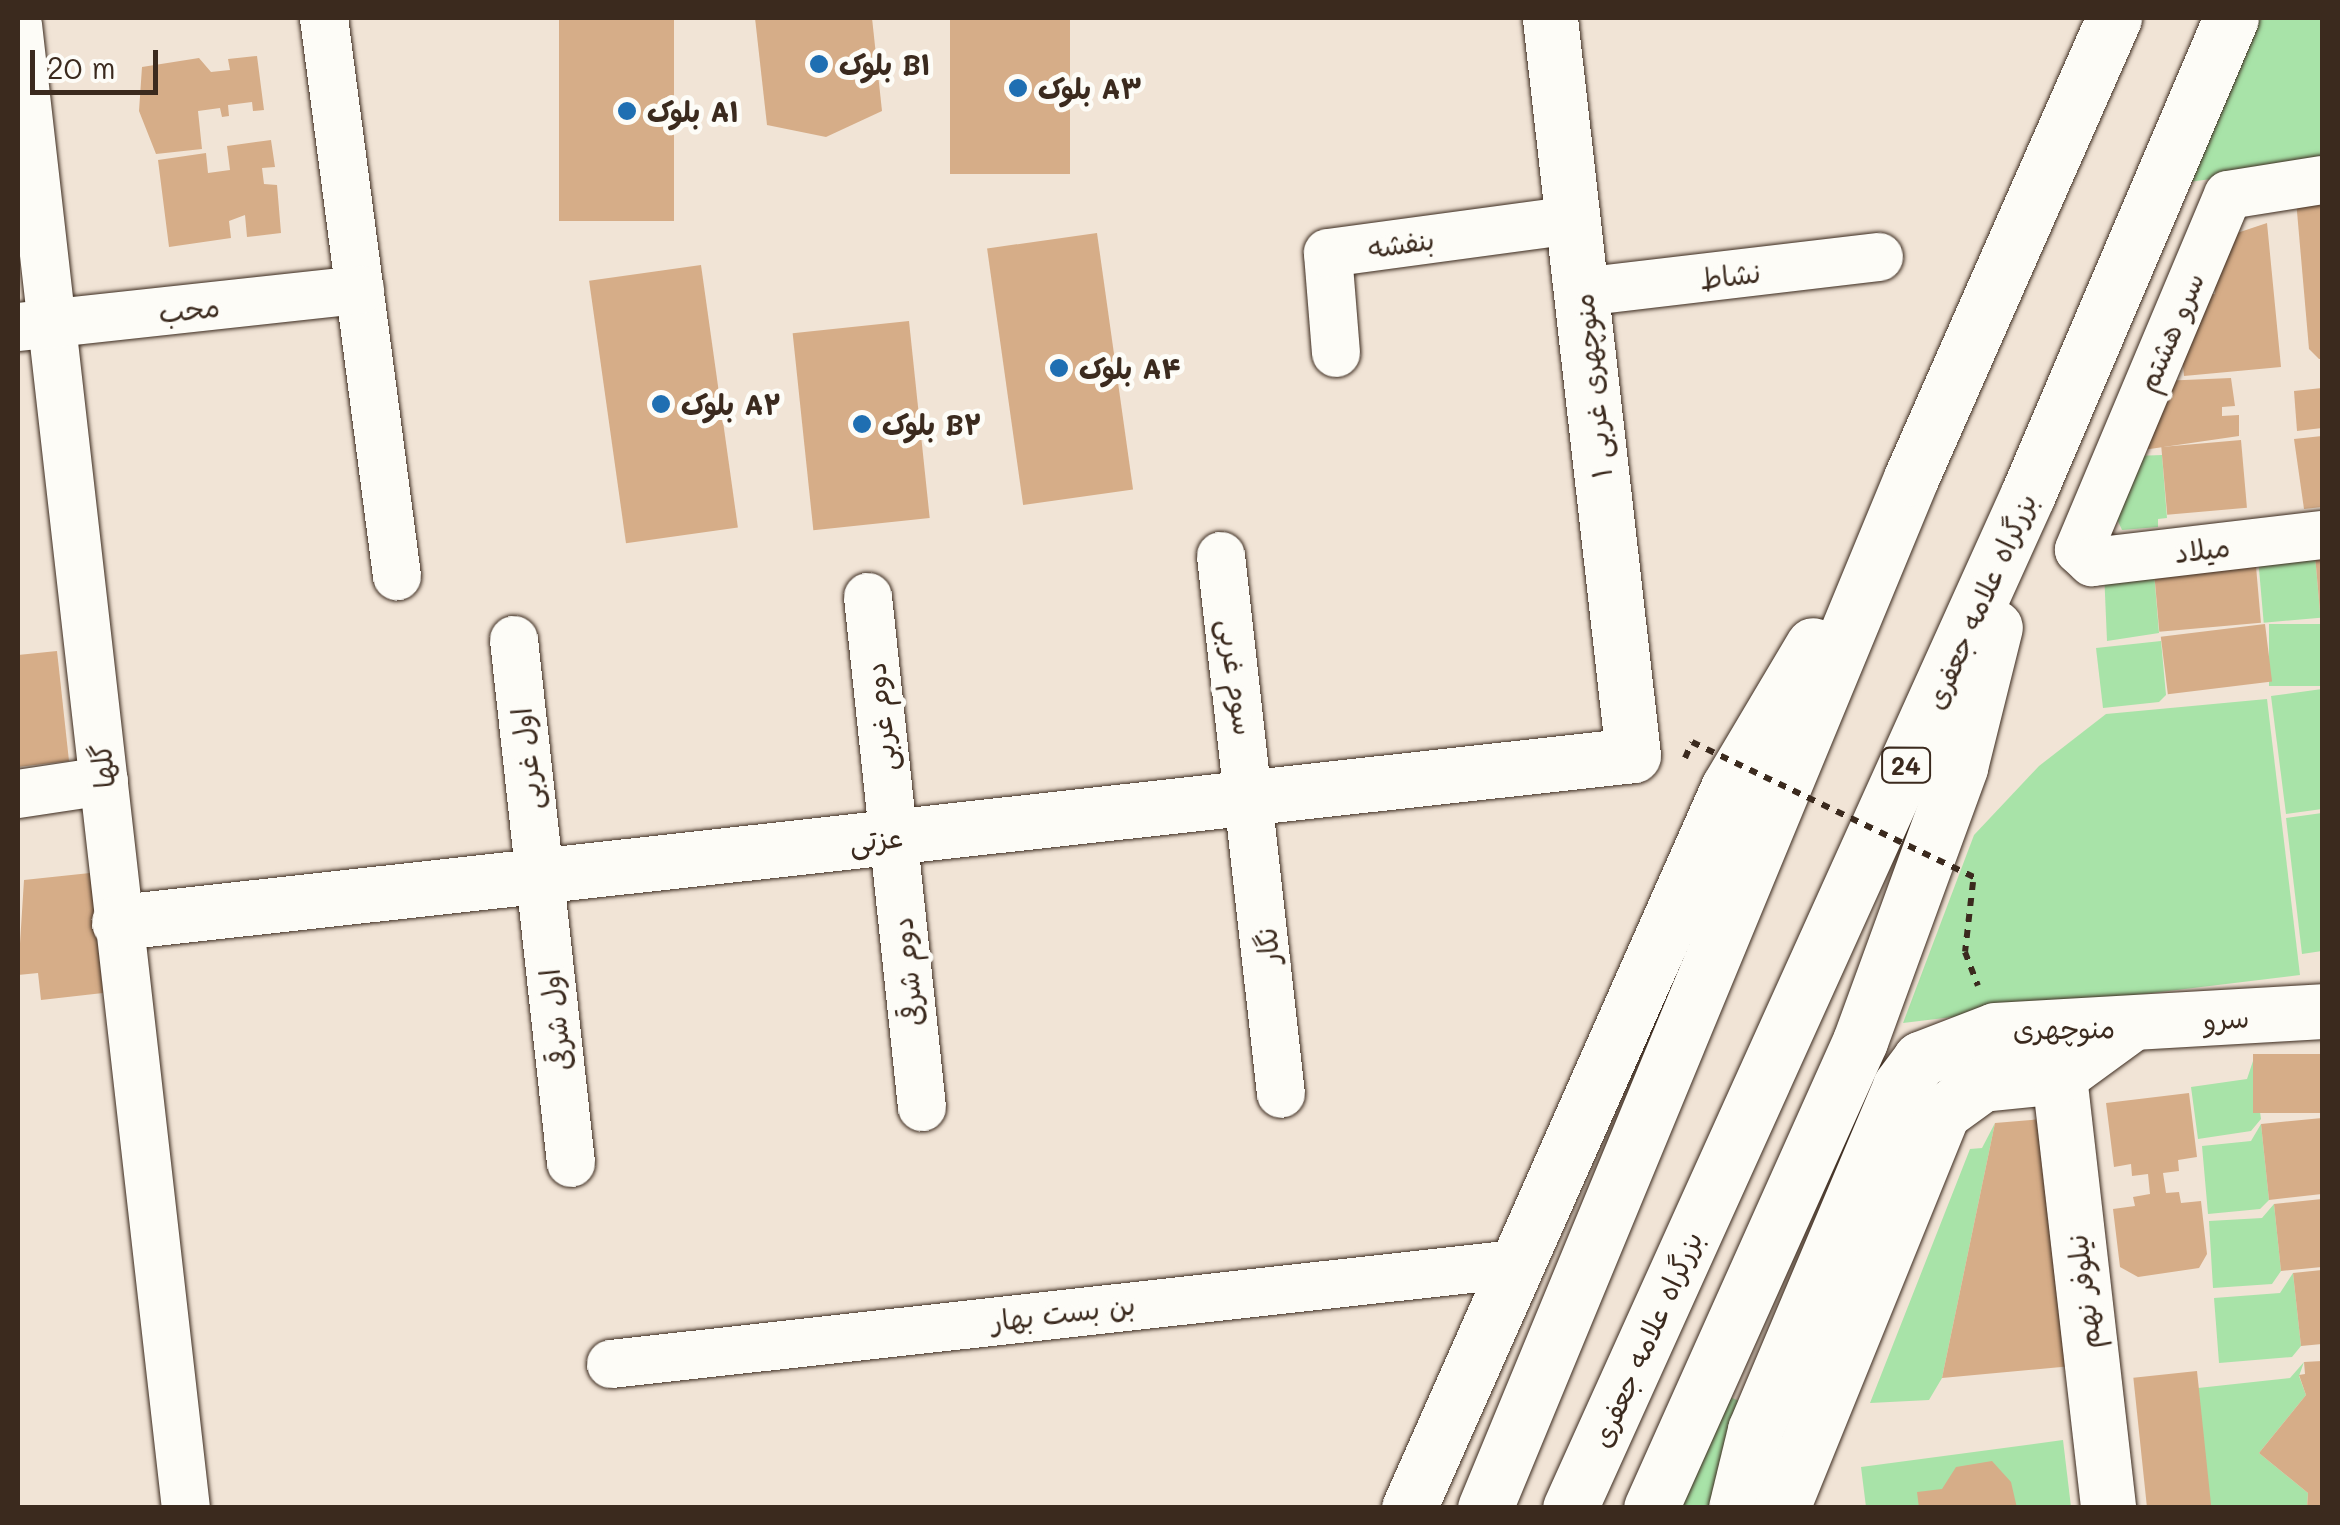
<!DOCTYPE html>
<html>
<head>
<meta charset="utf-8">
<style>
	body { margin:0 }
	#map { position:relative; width:2340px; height:1525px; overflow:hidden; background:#f1e4d6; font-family:Mali,"Playpen Sans Arabic",sans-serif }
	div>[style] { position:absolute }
	.green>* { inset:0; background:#a8e3a8; transform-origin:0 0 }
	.building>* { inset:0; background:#d6ad88; transform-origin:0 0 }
	.path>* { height:6px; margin-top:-3px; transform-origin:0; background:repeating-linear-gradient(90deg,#3b2a1e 0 8px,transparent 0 16px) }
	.roads { filter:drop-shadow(0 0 2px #3b2a1e) drop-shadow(0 0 2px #3b2a1e) }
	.street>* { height:48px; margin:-24px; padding:0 24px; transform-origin:24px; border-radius:24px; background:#fdfcf7 }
	.secondary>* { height:55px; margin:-27.5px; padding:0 27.5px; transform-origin:27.5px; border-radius:27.5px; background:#fdfcf7 }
	.highway>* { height:55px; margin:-27.5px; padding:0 27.5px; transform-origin:27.5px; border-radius:27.5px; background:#fdfcf7 }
	.path-bridge>* { height:6px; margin-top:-3px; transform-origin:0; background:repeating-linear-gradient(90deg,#3b2a1e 0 8px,transparent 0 16px) }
	.dots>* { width:28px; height:28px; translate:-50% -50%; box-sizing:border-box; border:5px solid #fdfcf7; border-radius:50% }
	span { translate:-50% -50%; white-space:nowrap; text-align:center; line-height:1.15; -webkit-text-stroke:10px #fdfcf7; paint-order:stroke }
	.shield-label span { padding:2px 8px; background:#fdfcf7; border:2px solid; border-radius:8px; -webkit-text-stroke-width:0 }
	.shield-label { font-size:25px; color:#3b2a1e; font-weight:700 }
	.poi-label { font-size:28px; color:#3b2a1e; font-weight:700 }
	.left { translate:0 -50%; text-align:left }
	.street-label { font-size:28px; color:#3b2a1e }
	.frame { position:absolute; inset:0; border:20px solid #3b2a1e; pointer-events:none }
	.scale { position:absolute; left:30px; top:50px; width:128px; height:45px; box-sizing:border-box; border:5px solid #3b2a1e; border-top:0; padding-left:12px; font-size:30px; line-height:35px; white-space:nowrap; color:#3b2a1e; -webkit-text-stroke:8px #fdfcf7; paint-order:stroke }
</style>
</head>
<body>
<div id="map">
	<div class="green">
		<i style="clip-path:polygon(2260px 18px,2322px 18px,2322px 164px,2189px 182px)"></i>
		<i style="clip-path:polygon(2162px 455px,2167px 518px,2158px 519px,2158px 527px,2122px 530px,2112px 508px,2135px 456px)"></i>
		<i style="left:2315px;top:555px;width:63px;height:57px;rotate:85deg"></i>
		<i style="clip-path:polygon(2104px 571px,2154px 572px,2159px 633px,2107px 641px)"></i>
		<i style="left:2322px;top:624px;width:62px;height:53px;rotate:90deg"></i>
		<i style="clip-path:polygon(2161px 641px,2166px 695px,2159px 702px,2103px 708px,2096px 648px)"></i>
		<i style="clip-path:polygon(2322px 689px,2322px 809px,2286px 814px,2271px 696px)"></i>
		<i style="clip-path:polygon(2267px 699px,2300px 975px,1903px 1023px,1974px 835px,2039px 766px,2106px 714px)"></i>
		<i style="clip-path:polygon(2322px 813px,2322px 951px,2302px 954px,2286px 818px)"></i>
		<i style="clip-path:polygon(2253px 1061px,2261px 1119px,2251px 1131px,2198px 1139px,2191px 1087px,2247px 1079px)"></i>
		<i style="clip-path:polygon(1995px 1123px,1942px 1378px,1929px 1400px,1870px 1403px,1970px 1149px,1982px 1148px)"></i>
		<i style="clip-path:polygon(2261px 1124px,2269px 1200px,2260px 1209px,2208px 1214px,2202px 1146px,2251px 1141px)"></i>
		<i style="clip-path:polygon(2274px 1204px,2281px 1271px,2272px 1284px,2213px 1288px,2209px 1221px,2262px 1218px)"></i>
		<i style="clip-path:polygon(2293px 1273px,2301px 1346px,2292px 1357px,2219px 1363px,2214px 1298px,2280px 1293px)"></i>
		<i style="clip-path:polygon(2304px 1362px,2299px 1376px,2306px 1395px,2259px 1453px,2308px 1493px,2307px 1507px,2210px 1507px,2198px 1388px,2290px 1378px)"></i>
		<i style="clip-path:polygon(1717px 1392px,1752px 1406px,1713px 1507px,1681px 1508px)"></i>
		<i style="clip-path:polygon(2063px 1440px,2071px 1507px,1866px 1507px,1861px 1467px)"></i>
	</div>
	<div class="building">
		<i style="left:559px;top:18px;width:115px;height:203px"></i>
		<i style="clip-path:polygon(755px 18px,872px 18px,882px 111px,826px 137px,767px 125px)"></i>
		<i style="left:950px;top:18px;width:120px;height:156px"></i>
		<i style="clip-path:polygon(257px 56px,264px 110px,253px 111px,252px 102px,228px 105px,229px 116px,222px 117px,220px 108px,198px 111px,202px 149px,156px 154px,139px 111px,142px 67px,199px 58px,211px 72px,230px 70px,228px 59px)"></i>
		<i style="clip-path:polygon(271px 140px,275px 167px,262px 168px,264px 184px,277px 185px,281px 233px,247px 237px,245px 215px,229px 221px,231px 238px,169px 247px,158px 160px,206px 153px,208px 173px,230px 170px,227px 146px)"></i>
		<i style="clip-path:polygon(2322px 197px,2322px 359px,2319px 359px,2309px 349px,2296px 200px)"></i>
		<i style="clip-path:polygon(2267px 223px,2281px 367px,2184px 376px,2181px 343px,2203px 295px,2215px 294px,2214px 278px,2237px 233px)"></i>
		<i style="left:1097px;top:233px;width:259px;height:111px;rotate:82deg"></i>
		<i style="left:701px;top:265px;width:265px;height:113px;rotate:82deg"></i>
		<i style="left:909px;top:321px;width:198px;height:117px;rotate:84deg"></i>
		<i style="clip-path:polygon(2231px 378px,2235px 406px,2222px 407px,2222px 416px,2239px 415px,2239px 436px,2136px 451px,2161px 381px)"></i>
		<i style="clip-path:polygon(2322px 388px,2322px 428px,2297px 431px,2294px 391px)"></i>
		<i style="clip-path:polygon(2322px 436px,2322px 507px,2304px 509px,2294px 439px)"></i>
		<i style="left:2241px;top:440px;width:68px;height:80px;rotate:85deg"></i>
		<i style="clip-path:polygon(2322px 553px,2322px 612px,2320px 612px,2315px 555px)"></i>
		<i style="left:2255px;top:555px;width:68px;height:102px;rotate:85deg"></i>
		<i style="left:2265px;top:624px;width:58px;height:105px;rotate:83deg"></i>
		<i style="clip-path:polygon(57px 651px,69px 761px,18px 767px,18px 655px)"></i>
		<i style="clip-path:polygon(90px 873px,103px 993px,41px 1000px,38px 973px,18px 975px,24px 880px)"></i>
		<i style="left:2322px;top:1054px;width:59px;height:69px;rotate:90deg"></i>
		<i style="clip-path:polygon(2189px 1093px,2197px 1157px,2178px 1160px,2179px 1171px,2163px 1173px,2166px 1193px,2179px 1192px,2181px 1203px,2201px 1201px,2207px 1254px,2199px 1268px,2138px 1277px,2120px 1267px,2113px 1209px,2135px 1206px,2133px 1197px,2150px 1194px,2148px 1174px,2132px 1176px,2131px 1164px,2114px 1167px,2106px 1103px)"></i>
		<i style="clip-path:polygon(2322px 1118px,2322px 1194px,2269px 1200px,2261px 1124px)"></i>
		<i style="clip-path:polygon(2042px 1119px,2072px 1366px,1942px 1378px,1995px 1123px)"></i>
		<i style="clip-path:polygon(2322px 1199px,2322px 1267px,2281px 1271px,2274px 1204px)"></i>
		<i style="clip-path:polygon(2322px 1270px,2322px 1344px,2301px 1346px,2293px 1273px)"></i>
		<i style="clip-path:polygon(2322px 1361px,2322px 1508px,2307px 1508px,2308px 1493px,2259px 1453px,2306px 1395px,2299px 1375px,2305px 1374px,2304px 1362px)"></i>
		<i style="left:2197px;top:1371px;width:138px;height:64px;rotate:84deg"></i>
		<i style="clip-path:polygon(1992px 1461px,2011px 1482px,2017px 1508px,1919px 1508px,1917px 1492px,1942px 1489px,1956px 1467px)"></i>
	</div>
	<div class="path">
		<i style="left:1685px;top:758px;width:17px;rotate:-66deg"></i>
		<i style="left:1973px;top:882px;width:70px;rotate:96.5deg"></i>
		<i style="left:1965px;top:952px;width:36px;rotate:69deg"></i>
	</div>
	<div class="roads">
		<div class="street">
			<i style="left:324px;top:18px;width:563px;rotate:82.55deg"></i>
			<i style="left:18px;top:25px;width:1492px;rotate:83.54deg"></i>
			<i style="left:2322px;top:180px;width:95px;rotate:170.9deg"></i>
			<i style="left:2228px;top:195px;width:385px;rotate:112.8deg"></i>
			<i style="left:2079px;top:550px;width:18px;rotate:43deg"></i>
			<i style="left:2092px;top:562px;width:232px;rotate:-6.7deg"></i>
			<i style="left:1581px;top:292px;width:300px;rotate:-6.7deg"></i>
			<i style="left:18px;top:327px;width:344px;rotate:-6.2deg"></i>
			<i style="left:1336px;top:353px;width:100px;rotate:-94.6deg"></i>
			<i style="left:1328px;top:253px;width:247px;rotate:-7.7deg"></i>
			<i style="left:1221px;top:556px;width:541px;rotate:83.64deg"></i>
			<i style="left:868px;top:597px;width:513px;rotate:83.96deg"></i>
			<i style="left:514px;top:640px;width:526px;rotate:83.78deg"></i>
			<i style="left:18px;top:794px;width:87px;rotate:-8.6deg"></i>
			<i style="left:611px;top:1364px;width:911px;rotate:-6.31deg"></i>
		</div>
		<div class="secondary">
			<i style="left:119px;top:922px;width:1523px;rotate:-6.29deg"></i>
			<i style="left:1633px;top:755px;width:742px;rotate:-96.43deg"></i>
			<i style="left:2059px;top:1076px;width:435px;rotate:83.5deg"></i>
			<i style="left:1736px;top:1508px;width:80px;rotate:-76.3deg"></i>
			<i style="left:1755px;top:1430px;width:373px;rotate:-67.1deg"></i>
			<i style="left:1900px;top:1086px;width:34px;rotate:-53deg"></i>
			<i style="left:1920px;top:1059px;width:80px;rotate:-21.1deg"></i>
			<i style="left:1995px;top:1030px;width:328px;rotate:-3.3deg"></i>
			<i style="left:1782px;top:1508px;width:426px;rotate:-67.9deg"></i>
			<i style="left:1942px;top:1113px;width:49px;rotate:-35.9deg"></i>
			<i style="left:1982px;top:1084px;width:77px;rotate:-5.9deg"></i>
			<i style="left:2059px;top:1076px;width:87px;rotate:-36.1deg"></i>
		</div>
		<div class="highway">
			<i style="left:1409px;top:1508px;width:788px;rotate:-66.1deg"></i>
			<i style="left:1728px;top:788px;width:166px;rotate:-59.3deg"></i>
			<i style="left:1485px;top:1508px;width:1115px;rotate:-67.53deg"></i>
			<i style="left:1911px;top:478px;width:503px;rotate:-66.19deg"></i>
			<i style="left:1570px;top:1508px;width:1113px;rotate:-65.69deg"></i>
			<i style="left:2028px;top:494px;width:517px;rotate:-66.9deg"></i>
			<i style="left:1651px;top:1508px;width:512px;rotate:-65.89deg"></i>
			<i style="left:1860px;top:1041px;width:292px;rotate:-69.9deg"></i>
			<i style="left:1960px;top:767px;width:144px;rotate:-76deg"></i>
		</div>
	</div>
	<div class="path-bridge">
		<i style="left:1692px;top:742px;width:313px;rotate:25.6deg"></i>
	</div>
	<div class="dots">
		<i style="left:819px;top:64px;background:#1f6fb2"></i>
		<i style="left:1018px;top:88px;background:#1f6fb2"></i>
		<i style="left:627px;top:111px;background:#1f6fb2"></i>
		<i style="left:1059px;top:368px;background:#1f6fb2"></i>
		<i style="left:661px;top:404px;background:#1f6fb2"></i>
		<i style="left:862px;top:424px;background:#1f6fb2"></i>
	</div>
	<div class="shield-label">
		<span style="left:1906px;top:765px">24</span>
	</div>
	<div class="poi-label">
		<span class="left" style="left:839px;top:64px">بلوک B۱</span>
		<span class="left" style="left:1038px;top:88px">بلوک A۳</span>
		<span class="left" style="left:647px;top:111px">بلوک A۱</span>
		<span class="left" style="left:1079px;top:368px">بلوک A۴</span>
		<span class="left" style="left:681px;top:404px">بلوک A۲</span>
		<span class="left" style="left:882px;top:424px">بلوک B۲</span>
	</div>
	<div class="street-label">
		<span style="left:1401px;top:243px;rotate:-8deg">بنفشه</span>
		<span style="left:1730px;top:275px;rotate:-7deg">نشاط</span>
		<span style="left:189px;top:309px;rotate:-6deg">محب</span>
		<span style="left:2170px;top:332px;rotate:-67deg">سرو هشتم</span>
		<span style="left:1592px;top:386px;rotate:-96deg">منوچهری غربی ۱</span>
		<span style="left:2202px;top:549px;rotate:-7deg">میلاد</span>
		<span style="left:1980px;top:601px;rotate:-66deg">بزرگراه علامه جعفری</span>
		<span style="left:1237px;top:677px;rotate:82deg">سوم غربی</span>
		<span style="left:880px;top:717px;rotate:-96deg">دوم غربی</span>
		<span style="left:526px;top:759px;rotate:-96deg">اول غربی</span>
		<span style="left:102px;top:766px;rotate:-96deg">گلها</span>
		<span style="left:876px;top:839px;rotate:-6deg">عزتی</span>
		<span style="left:1267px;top:946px;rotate:-95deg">نگار</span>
		<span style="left:907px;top:972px;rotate:-96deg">دوم شرقی</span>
		<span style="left:2226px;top:1018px;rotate:-4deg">سرو</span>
		<span style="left:555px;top:1020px;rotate:-97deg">اول شرقی</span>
		<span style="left:2064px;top:1028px;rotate:-1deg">منوچهری</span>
		<span style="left:2083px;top:1292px;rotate:-97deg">نیلوفر نهم</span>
		<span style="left:1063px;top:1312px;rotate:-7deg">بن بست بهار</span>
		<span style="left:1646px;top:1339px;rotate:-66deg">بزرگراه علامه جعفری</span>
	</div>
	<div class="frame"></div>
	<div class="scale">20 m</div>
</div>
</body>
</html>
